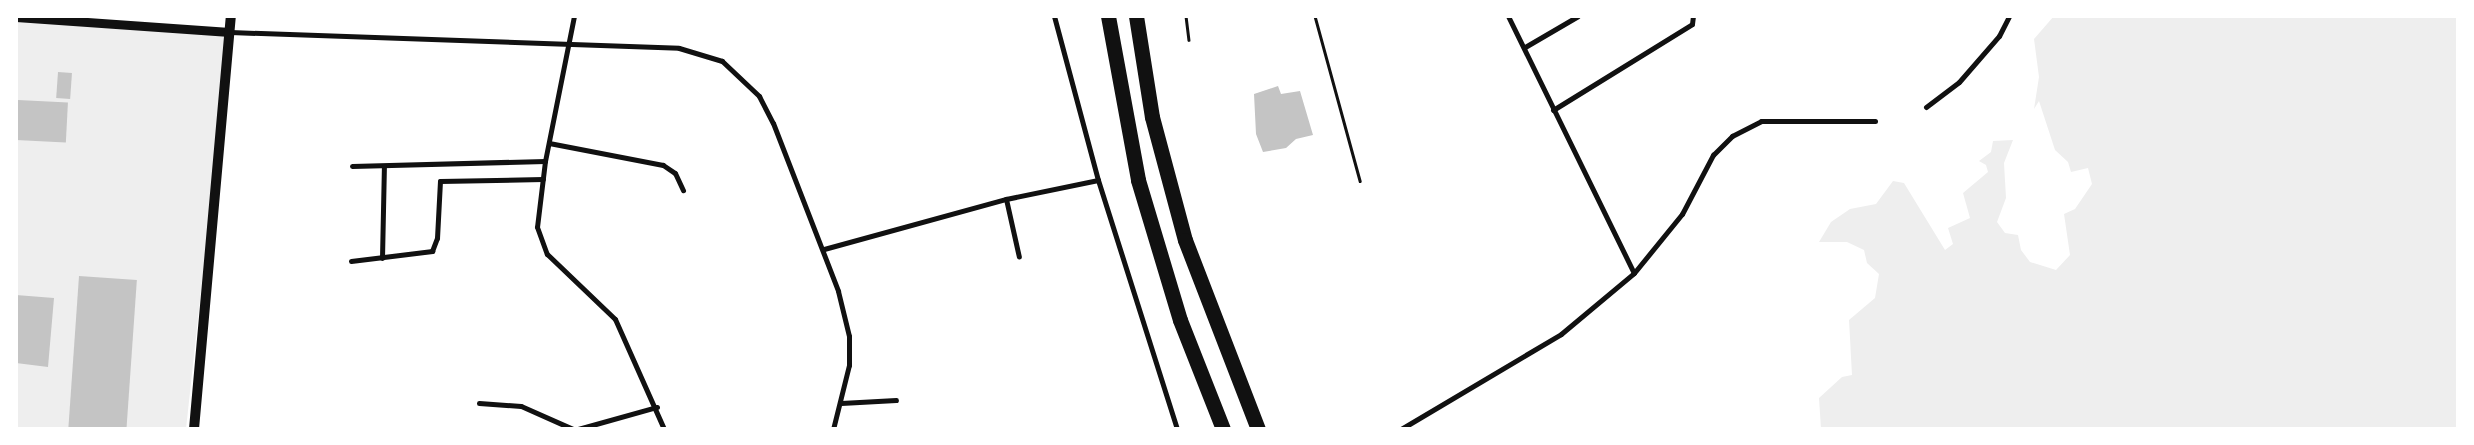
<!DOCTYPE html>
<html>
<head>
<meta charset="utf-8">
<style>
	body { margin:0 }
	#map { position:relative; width:2474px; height:445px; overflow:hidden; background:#fff; font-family:"Asap Condensed",sans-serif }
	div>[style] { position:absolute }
	.green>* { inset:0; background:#eee }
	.building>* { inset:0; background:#c4c4c4; transform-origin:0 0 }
	.path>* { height:2.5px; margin:-1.25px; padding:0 1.25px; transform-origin:1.25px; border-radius:1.25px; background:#111 }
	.minor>* { height:5px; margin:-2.5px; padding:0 2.5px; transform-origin:2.5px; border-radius:2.5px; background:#111 }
	.tertiary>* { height:9px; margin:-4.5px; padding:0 4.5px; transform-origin:4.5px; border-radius:4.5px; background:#111 }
	.secondary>* { height:10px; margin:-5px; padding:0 5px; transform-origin:5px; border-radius:5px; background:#111 }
	.motorway>* { height:15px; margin:-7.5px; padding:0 7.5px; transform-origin:7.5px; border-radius:7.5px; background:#111 }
	span { translate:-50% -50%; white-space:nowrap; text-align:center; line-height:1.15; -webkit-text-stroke:4px #fff; paint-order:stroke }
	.frame { position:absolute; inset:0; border:18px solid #fff; pointer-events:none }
</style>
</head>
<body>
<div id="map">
	<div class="green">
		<i style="clip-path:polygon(2054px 16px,2458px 16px,2458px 429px,1821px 429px,1819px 398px,1842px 377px,1852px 375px,1849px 320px,1875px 298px,1879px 274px,1867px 263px,1864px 250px,1847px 242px,1819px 242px,1831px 222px,1850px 209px,1876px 204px,1893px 181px,1904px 183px,1945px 250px,1953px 244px,1948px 228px,1970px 218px,1963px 193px,1988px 172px,1986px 165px,1979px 161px,1991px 152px,1993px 141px,2013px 140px,2004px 163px,2006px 198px,1997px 222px,2005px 233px,2018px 235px,2021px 250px,2030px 262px,2056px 270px,2070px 255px,2064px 214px,2075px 209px,2092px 184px,2088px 168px,2071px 172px,2068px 162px,2055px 150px,2039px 101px,2034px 109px,2039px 77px,2034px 39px)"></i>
		<i style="clip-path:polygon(16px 17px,229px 32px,186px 429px,16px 429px)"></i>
	</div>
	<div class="building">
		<i style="left:58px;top:72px;width:14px;height:26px;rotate:4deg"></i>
		<i style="clip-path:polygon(1278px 86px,1281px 94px,1300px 91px,1313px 135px,1296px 139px,1286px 148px,1263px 152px,1256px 134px,1254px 94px)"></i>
		<i style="left:18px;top:100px;width:50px;height:40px;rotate:3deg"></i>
		<i style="left:79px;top:276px;width:58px;height:153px;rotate:4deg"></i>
		<i style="clip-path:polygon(16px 295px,54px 298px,48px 367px,16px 363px)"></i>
	</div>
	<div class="path">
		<i style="left:1186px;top:16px;width:24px;rotate:83deg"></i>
		<i style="left:1315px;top:16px;width:171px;rotate:74.7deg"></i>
	</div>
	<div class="minor">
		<i style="left:574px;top:16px;width:148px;rotate:101.3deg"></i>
		<i style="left:545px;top:161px;width:66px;rotate:96.9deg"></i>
		<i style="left:537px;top:227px;width:29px;rotate:70deg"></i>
		<i style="left:547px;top:254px;width:94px;rotate:43.7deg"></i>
		<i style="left:615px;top:319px;width:120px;rotate:66deg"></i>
		<i style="left:1054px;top:16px;width:170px;rotate:75deg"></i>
		<i style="left:1098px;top:180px;width:261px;rotate:72.4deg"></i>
		<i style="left:1508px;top:16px;width:286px;rotate:63.9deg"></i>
		<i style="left:230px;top:32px;width:449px;rotate:2deg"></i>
		<i style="left:679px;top:48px;width:45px;rotate:16.8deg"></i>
		<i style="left:722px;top:61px;width:51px;rotate:43.4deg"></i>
		<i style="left:759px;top:96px;width:30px;rotate:63deg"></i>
		<i style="left:773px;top:123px;width:180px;rotate:68.8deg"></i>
		<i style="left:838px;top:291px;width:46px;rotate:76.3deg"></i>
		<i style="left:849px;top:336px;width:29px;rotate:90deg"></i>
		<i style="left:849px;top:365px;width:66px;rotate:104deg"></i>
		<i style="left:1525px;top:47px;width:61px;rotate:-30.3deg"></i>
		<i style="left:1926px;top:107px;width:41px;rotate:-37.1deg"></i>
		<i style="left:1959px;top:82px;width:61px;rotate:-49deg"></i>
		<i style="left:1999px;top:36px;width:22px;rotate:-63deg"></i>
		<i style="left:1553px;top:110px;width:163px;rotate:-31.7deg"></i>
		<i style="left:1692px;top:24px;width:8px;rotate:-83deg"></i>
		<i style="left:549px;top:143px;width:116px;rotate:10.9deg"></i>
		<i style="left:663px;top:165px;width:14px;rotate:34deg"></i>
		<i style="left:675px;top:173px;width:19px;rotate:65deg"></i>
		<i style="left:352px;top:166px;width:193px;rotate:-1.5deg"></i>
		<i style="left:1006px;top:199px;width:59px;rotate:77.4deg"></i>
		<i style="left:824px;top:249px;width:189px;rotate:-15.4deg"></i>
		<i style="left:1006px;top:199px;width:94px;rotate:-11.7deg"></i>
		<i style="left:382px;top:258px;width:92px;rotate:-88.8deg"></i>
		<i style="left:351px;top:261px;width:82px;rotate:-7deg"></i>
		<i style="left:432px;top:251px;width:14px;rotate:-69deg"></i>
		<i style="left:437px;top:238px;width:57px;rotate:-87deg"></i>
		<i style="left:440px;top:181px;width:103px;rotate:-1.1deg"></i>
		<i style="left:479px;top:403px;width:42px;rotate:4.1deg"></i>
		<i style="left:521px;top:406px;width:57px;rotate:23.9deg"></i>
		<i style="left:841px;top:403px;width:55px;rotate:-3.1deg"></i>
		<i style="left:578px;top:429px;width:82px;rotate:-15.6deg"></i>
		<i style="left:1401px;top:429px;width:186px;rotate:-30.7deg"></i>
		<i style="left:1561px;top:334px;width:95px;rotate:-39.9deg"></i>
		<i style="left:1634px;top:273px;width:76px;rotate:-50.9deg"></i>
		<i style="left:1682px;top:214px;width:67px;rotate:-62.3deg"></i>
		<i style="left:1713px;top:155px;width:27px;rotate:-45deg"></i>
		<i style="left:1732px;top:136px;width:33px;rotate:-27deg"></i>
		<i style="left:1761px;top:121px;width:114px"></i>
	</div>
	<div class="tertiary">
		<i style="left:16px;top:17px;width:214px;rotate:4deg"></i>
	</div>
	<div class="secondary">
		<i style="left:194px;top:429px;width:415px;rotate:-84.9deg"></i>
	</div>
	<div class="motorway">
		<i style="left:1108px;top:16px;width:167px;rotate:79.6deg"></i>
		<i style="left:1138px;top:180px;width:146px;rotate:73.3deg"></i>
		<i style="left:1180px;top:320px;width:117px;rotate:68.5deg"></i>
		<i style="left:1136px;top:16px;width:102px;rotate:81deg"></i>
		<i style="left:1152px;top:117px;width:127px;rotate:75deg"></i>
		<i style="left:1185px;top:240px;width:203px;rotate:68.9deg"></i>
	</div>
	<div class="frame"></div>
</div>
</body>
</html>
